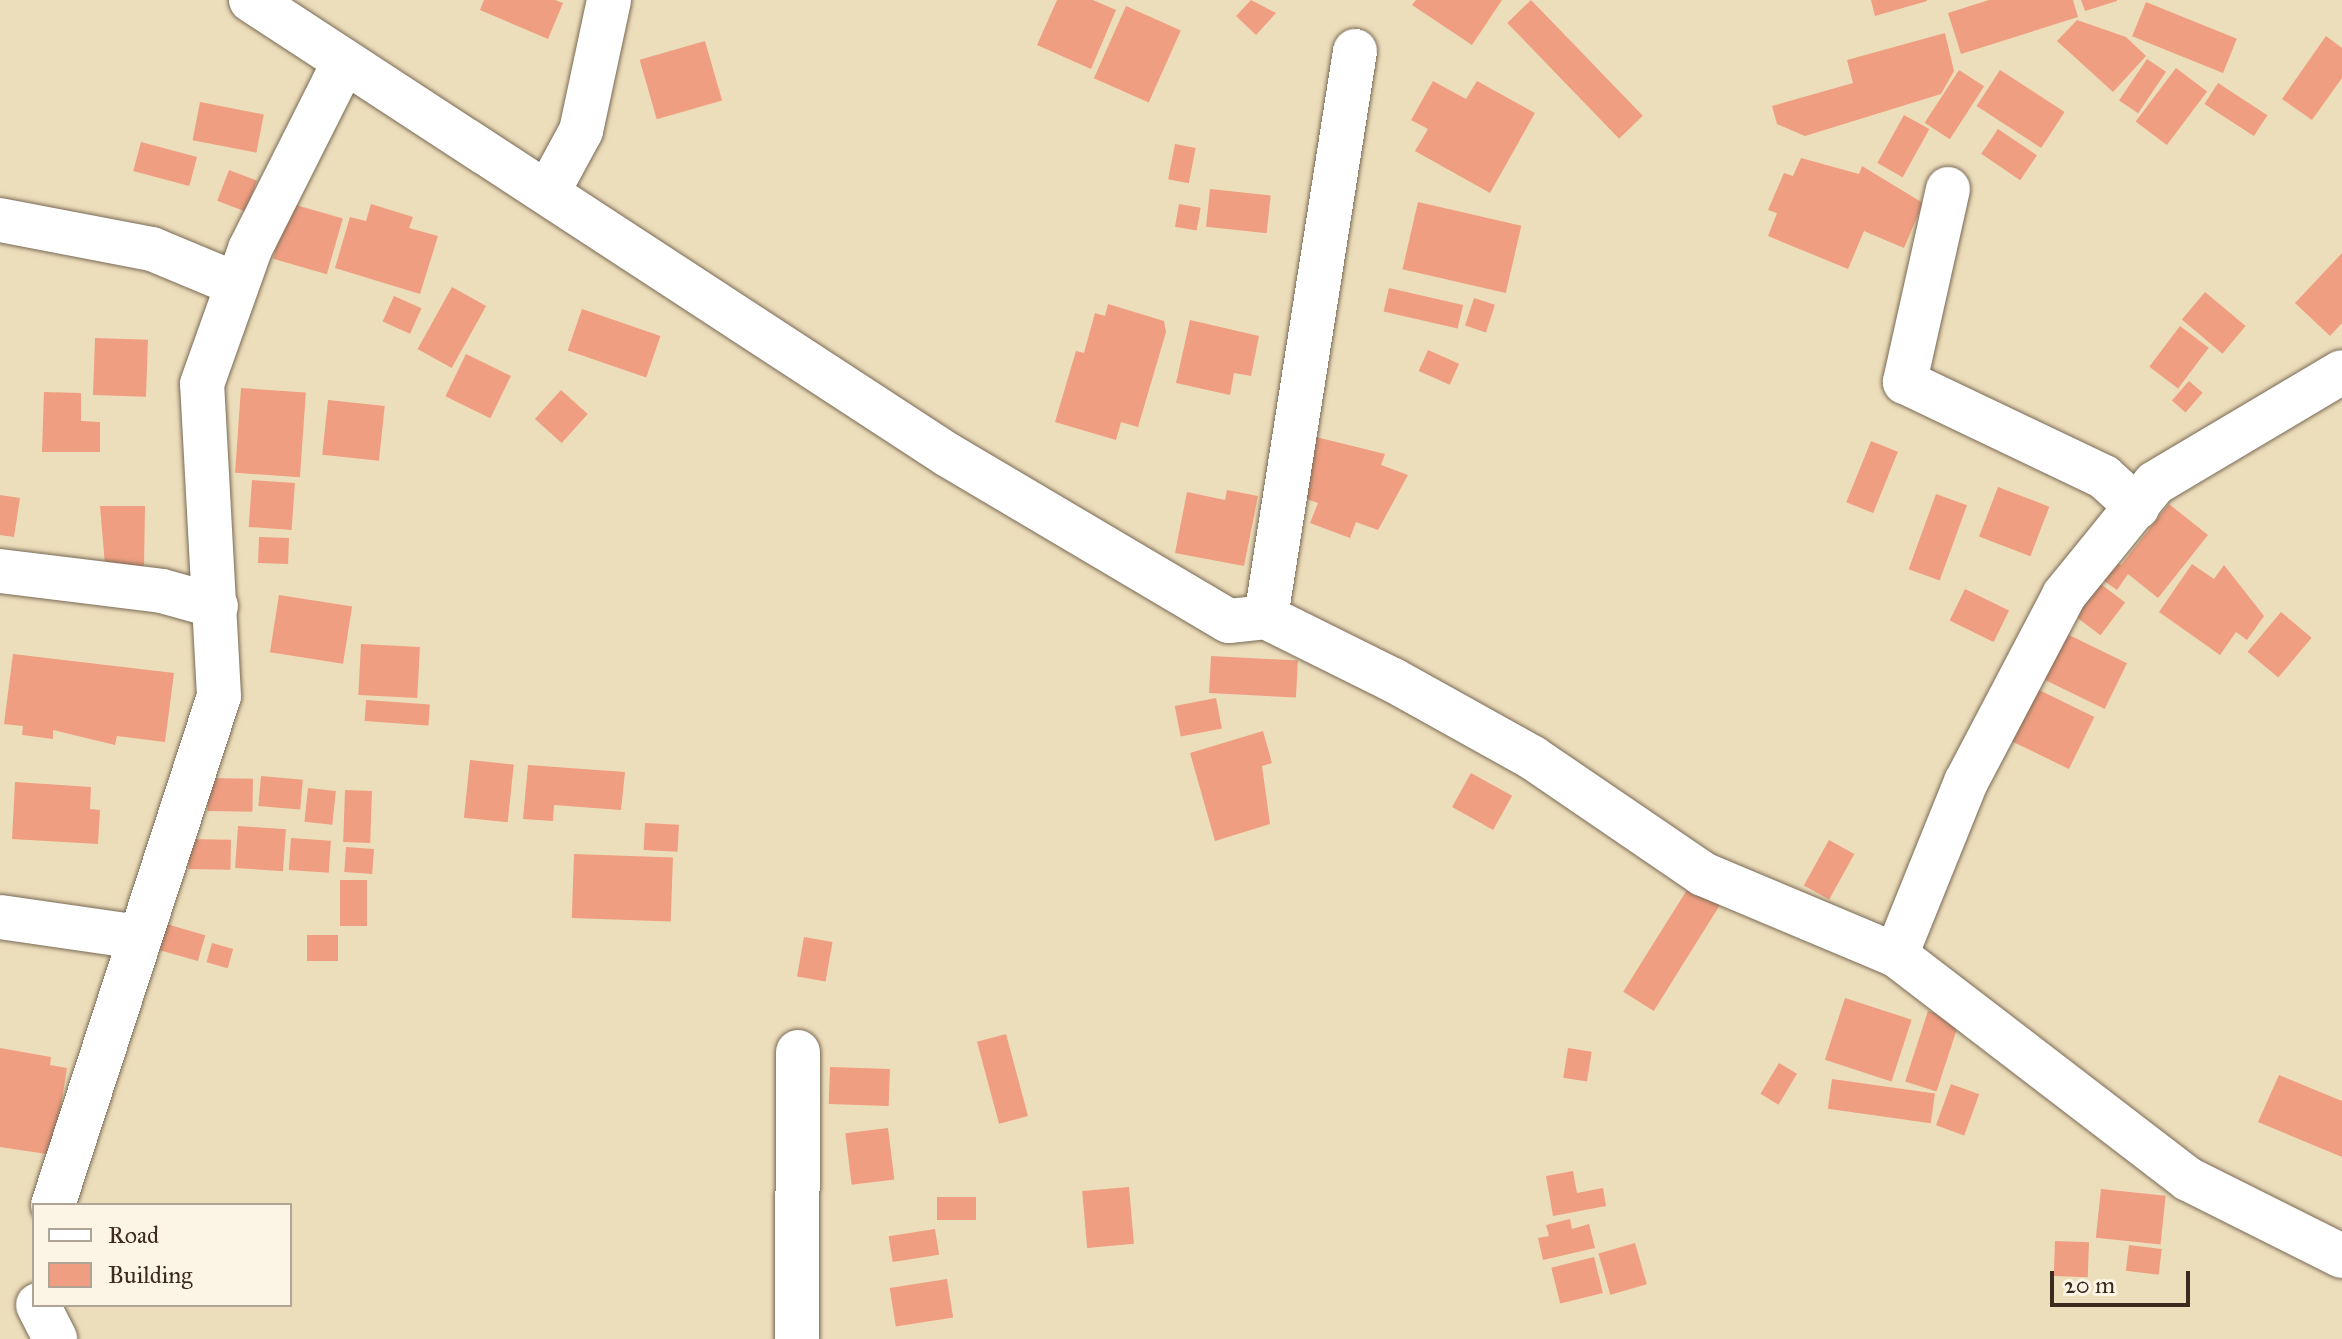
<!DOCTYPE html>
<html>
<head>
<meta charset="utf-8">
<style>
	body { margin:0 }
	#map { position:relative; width:2342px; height:1339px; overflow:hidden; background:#eddebb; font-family:"IM FELL Great Primer",serif }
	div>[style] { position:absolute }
	.building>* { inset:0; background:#ef9e81; transform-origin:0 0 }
	.roads { filter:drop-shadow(0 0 2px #796955) drop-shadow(0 0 2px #796955) }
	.minor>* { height:44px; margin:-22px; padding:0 22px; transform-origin:22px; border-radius:22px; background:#fff }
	span { translate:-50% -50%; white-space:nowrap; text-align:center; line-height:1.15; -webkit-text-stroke:7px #fcf5e5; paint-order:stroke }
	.legend { position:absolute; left:32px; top:1203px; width:260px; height:104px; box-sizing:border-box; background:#fcf5e5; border:2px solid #afa495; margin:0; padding:10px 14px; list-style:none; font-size:24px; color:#3b2a1e }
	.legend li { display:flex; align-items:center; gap:16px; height:40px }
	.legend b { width:40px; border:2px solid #afa495 }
	.scale { position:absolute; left:2050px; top:1271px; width:140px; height:36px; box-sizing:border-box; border:4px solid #3b2a1e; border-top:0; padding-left:10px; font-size:24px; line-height:28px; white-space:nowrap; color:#3b2a1e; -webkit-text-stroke:6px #fcf5e5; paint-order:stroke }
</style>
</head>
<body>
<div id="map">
	<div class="building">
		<i style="clip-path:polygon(484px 0,555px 0,563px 3px,548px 39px,480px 10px)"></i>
		<i style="clip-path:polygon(1057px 0,1093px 0,1116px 10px,1091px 69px,1037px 45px)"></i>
		<i style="clip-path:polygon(1251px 0,1276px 13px,1256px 35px,1236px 16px)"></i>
		<i style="clip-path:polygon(1416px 0,1502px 0,1472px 45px,1412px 5px)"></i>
		<i style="left:1531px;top:0;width:161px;height:33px;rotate:46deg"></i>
		<i style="clip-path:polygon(1871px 0,1927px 0,1927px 1px,1875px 16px)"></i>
		<i style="clip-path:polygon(1989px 0,2073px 0,2078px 17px,1961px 54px,1948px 13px)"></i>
		<i style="clip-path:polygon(2081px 0,2117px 0,2117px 1px,2085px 11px)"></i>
		<i style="left:2146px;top:2px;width:98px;height:37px;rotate:22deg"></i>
		<i style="left:1126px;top:6px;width:60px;height:79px;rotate:24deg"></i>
		<i style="clip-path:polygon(2077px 20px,2126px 37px,2146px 56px,2113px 92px,2057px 41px)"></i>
		<i style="clip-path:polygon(1945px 33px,1954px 71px,1941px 94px,1805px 136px,1777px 124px,1772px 106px,1853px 83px,1847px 60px)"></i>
		<i style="clip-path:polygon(2326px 36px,2342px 48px,2342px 78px,2312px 120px,2282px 99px)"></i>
		<i style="left:705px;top:41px;width:62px;height:68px;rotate:74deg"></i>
		<i style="left:2147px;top:59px;width:23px;height:50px;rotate:34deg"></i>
		<i style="left:2176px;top:68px;width:39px;height:67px;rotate:37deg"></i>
		<i style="left:1959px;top:70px;width:30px;height:63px;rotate:33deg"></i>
		<i style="left:2000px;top:70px;width:77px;height:43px;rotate:33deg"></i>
		<i style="clip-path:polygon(1433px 81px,1466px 99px,1477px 81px,1535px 113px,1490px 193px,1415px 151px,1428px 129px,1411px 120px)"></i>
		<i style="left:2218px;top:83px;width:59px;height:25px;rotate:33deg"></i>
		<i style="left:200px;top:102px;width:65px;height:39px;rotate:11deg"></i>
		<i style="left:1904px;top:115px;width:29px;height:55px;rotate:29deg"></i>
		<i style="left:1998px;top:129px;width:47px;height:30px;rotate:34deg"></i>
		<i style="left:141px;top:142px;width:58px;height:30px;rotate:15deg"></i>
		<i style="left:1175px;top:144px;width:21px;height:36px;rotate:11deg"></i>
		<i style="clip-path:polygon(1801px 158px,1859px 174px,1862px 166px,1923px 203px,1904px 248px,1864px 231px,1848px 269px,1768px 236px,1777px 213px,1768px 210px,1784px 173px,1793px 176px)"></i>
		<i style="left:229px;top:170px;width:30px;height:33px;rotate:21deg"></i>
		<i style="left:1210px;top:189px;width:61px;height:38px;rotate:6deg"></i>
		<i style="left:1418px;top:202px;width:106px;height:69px;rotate:13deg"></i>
		<i style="left:289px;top:203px;width:56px;height:58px;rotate:16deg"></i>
		<i style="clip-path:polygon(371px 204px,413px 217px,409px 228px,438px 236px,420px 294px,335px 268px,350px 217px,366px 221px)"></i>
		<i style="left:1179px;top:204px;width:22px;height:23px;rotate:10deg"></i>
		<i style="clip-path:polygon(2342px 253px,2342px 323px,2330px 336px,2295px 303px)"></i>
		<i style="left:452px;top:287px;width:39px;height:71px;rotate:29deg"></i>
		<i style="left:1389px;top:288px;width:76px;height:24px;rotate:13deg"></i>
		<i style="left:2205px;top:292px;width:53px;height:36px;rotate:40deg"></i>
		<i style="left:394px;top:296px;width:30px;height:28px;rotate:24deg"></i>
		<i style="left:1474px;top:298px;width:22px;height:29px;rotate:18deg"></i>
		<i style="clip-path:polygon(1108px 304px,1164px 321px,1166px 332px,1138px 427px,1121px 422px,1116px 440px,1055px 422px,1076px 351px,1084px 353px,1095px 313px,1105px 316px)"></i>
		<i style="left:582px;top:309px;width:83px;height:44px;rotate:19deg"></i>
		<i style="clip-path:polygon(1190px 320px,1259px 336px,1251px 376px,1234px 373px,1230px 395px,1176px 383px)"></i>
		<i style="left:2180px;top:326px;width:36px;height:51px;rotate:37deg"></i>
		<i style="left:95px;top:338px;width:53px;height:57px;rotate:2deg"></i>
		<i style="left:1428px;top:350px;width:34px;height:23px;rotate:24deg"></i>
		<i style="left:466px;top:354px;width:50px;height:47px;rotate:26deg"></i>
		<i style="left:2189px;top:381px;width:18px;height:26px;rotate:41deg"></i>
		<i style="left:241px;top:388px;width:65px;height:85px;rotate:4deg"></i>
		<i style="left:561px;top:390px;width:36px;height:39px;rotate:42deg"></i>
		<i style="clip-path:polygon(44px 392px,81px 393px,81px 421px,100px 422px,100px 452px,42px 452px)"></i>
		<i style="left:328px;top:400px;width:57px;height:55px;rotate:6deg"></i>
		<i style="clip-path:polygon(1312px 436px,1385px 454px,1381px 465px,1408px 475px,1378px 530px,1356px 522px,1350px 538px,1310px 523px,1318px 503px,1290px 493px)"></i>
		<i style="left:1871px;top:441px;width:29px;height:66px;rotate:22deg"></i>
		<i style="left:252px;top:480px;width:43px;height:47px;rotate:4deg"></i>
		<i style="left:1998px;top:487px;width:55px;height:53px;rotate:21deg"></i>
		<i style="clip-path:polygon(1227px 490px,1258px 496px,1244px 566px,1175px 553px,1187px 492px,1225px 500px)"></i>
		<i style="left:1936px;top:494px;width:33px;height:80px;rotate:20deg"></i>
		<i style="clip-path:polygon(0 495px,20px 498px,14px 537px,0 535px)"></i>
		<i style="clip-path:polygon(2169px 504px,2208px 535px,2158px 598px,2128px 574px,2117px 590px,2100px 578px,2113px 560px,2121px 565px)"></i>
		<i style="clip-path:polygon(100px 506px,145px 506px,144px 566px,105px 565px)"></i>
		<i style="left:259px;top:537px;width:30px;height:26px;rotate:2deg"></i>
		<i style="clip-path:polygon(2192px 564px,2214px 579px,2224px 565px,2264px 616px,2247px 640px,2236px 632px,2220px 655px,2159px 612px)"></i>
		<i style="left:2098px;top:582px;width:34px;height:41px;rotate:37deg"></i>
		<i style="left:1965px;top:589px;width:49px;height:35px;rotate:26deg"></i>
		<i style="left:279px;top:595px;width:74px;height:58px;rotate:9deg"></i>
		<i style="left:2281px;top:612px;width:40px;height:52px;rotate:40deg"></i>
		<i style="left:2065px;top:633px;width:69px;height:51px;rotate:26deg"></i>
		<i style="left:361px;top:644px;width:59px;height:51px;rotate:3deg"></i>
		<i style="clip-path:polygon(13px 654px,174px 673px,165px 742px,117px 736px,115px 745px,53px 730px,53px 739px,22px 735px,23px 726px,4px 724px)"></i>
		<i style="left:1211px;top:656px;width:87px;height:37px;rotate:3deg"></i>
		<i style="left:2035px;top:688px;width:66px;height:58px;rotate:26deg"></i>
		<i style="left:1216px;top:698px;width:31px;height:42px;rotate:79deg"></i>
		<i style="left:366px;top:700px;width:64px;height:21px;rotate:4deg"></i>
		<i style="clip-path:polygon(1263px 731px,1272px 763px,1262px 766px,1270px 824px,1215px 841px,1190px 753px)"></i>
		<i style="left:470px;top:760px;width:44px;height:58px;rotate:6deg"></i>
		<i style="clip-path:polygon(528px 765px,625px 772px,621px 810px,554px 805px,553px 821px,523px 819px)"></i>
		<i style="left:1471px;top:773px;width:47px;height:39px;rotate:29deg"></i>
		<i style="left:261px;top:776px;width:42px;height:30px;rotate:5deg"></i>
		<i style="left:208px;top:778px;width:45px;height:33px;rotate:1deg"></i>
		<i style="clip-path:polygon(15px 782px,91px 787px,90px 809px,100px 810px,98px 844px,12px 839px)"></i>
		<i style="left:308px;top:788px;width:28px;height:34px;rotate:6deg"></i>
		<i style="left:345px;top:790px;width:27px;height:52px;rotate:2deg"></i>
		<i style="left:645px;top:823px;width:34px;height:27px;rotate:3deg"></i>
		<i style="left:238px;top:826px;width:48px;height:42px;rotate:4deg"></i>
		<i style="left:291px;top:838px;width:40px;height:32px;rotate:4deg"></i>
		<i style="left:189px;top:839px;width:42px;height:30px;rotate:1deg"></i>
		<i style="left:1829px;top:840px;width:29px;height:52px;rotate:29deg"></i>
		<i style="left:346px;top:847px;width:28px;height:25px;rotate:4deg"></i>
		<i style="left:574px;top:854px;width:99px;height:64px;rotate:2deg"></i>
		<i style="left:340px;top:880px;width:27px;height:46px"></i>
		<i style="left:1690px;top:885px;width:36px;height:126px;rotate:32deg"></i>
		<i style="left:163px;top:923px;width:44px;height:27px;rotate:16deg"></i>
		<i style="left:307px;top:935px;width:31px;height:26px"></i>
		<i style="left:804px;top:937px;width:29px;height:40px;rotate:10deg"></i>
		<i style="left:212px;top:943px;width:22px;height:20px;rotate:16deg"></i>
		<i style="left:1845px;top:998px;width:70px;height:65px;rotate:18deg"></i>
		<i style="left:1928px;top:1011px;width:33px;height:74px;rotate:18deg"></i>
		<i style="left:1006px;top:1034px;width:85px;height:30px;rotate:75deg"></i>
		<i style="clip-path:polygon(0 1048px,51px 1057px,50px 1065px,67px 1068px,53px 1155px,0 1147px)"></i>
		<i style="left:1568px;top:1048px;width:24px;height:30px;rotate:9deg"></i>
		<i style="left:1779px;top:1063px;width:21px;height:36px;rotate:31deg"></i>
		<i style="left:830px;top:1067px;width:60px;height:37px;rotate:2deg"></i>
		<i style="clip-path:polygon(2279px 1075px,2342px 1101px,2342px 1157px,2258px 1122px)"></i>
		<i style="left:1832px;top:1079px;width:104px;height:30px;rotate:8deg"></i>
		<i style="left:1951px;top:1084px;width:30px;height:44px;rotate:20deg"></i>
		<i style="left:888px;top:1128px;width:52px;height:43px;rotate:83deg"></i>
		<i style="clip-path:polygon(1573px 1171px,1577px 1193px,1603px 1188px,1606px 1206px,1553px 1216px,1546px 1176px)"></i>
		<i style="left:1129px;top:1187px;width:57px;height:47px;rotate:85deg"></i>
		<i style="left:2101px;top:1189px;width:65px;height:49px;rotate:6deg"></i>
		<i style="left:937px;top:1197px;width:39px;height:23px"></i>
		<i style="clip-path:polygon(1570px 1219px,1572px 1229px,1589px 1224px,1595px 1248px,1543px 1260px,1538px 1238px,1549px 1236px,1546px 1225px)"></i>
		<i style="left:935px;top:1229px;width:26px;height:47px;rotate:81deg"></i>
		<i style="left:2055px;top:1241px;width:34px;height:35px;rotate:2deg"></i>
		<i style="left:1635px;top:1243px;width:43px;height:38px;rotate:74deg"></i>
		<i style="left:2129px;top:1245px;width:33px;height:26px;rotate:7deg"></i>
		<i style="left:1594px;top:1257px;width:37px;height:44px;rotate:76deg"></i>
		<i style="left:947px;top:1279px;width:39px;height:58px;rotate:81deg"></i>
	</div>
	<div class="roads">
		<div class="minor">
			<i style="left:251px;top:0;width:832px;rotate:33.14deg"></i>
			<i style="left:948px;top:455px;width:326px;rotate:30.6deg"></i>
			<i style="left:1229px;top:621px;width:37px;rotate:-6deg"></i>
			<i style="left:1266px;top:617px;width:142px;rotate:26.4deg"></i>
			<i style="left:1393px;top:680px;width:160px;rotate:29.1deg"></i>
			<i style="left:1533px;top:758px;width:206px;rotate:34.3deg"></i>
			<i style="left:1703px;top:874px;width:209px;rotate:22.8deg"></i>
			<i style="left:1896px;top:955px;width:368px;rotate:37.5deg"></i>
			<i style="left:2188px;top:1179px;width:172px;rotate:26.6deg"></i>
			<i style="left:550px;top:188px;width:65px;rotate:-61.5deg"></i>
			<i style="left:581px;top:131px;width:134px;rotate:-77.9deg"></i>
			<i style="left:1948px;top:189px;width:198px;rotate:102.6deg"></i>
			<i style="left:1905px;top:382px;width:221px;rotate:25.5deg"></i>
			<i style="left:2104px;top:477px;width:45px;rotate:42.3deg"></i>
			<i style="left:0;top:220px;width:155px;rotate:10.8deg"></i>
			<i style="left:152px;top:249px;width:91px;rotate:22.6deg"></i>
			<i style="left:0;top:571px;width:163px;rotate:7deg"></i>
			<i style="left:162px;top:591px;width:56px;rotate:15.5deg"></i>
			<i style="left:1266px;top:617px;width:573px;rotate:-81.06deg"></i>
			<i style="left:0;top:917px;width:140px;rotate:8.2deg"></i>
			<i style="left:1896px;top:955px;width:187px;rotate:-68deg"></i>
			<i style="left:1966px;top:782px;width:211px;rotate:-62.3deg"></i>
			<i style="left:2064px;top:595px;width:144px;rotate:-50.9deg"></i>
			<i style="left:2155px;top:483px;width:217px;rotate:-30.7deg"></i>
			<i style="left:53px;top:1205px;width:535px;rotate:-71.94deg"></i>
			<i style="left:219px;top:696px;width:312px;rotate:-93.1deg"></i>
			<i style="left:202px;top:384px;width:143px;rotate:-70.4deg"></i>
			<i style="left:250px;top:249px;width:209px;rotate:-63.3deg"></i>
			<i style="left:38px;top:1305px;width:38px;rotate:63deg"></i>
			<i style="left:797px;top:1339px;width:287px;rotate:-89.8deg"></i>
		</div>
	</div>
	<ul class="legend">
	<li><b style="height:10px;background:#fff"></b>Road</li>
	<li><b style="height:22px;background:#ef9e81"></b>Building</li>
	</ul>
	<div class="scale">20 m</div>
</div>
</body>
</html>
